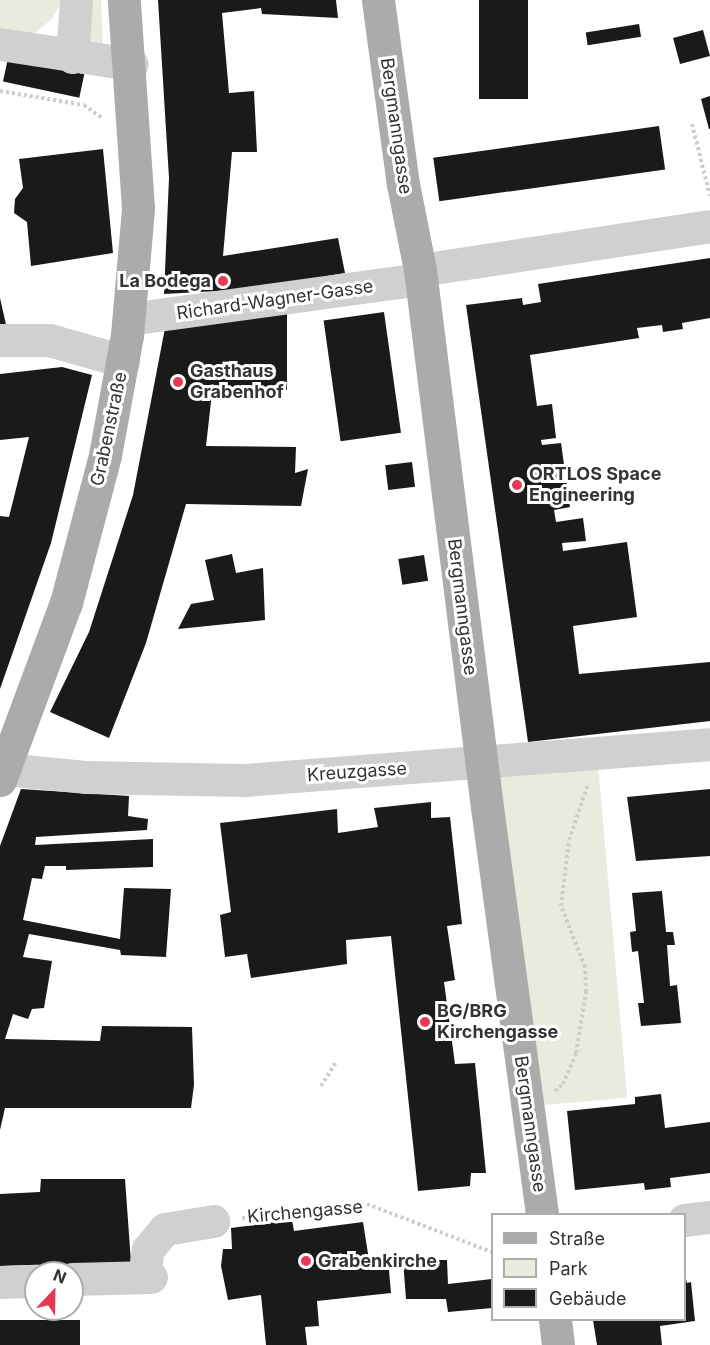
<!DOCTYPE html>
<html>
<head>
<meta charset="utf-8">
<style>
	body { margin:0 }
	#map { position:relative; width:710px; height:1345px; overflow:hidden; background:#fff; font-family:Inter,sans-serif }
	div>[style] { position:absolute }
	.green>* { inset:0; background:#e7ecdf; transform-origin:0 0 }
	.building>* { inset:0; background:#1a1a1a; transform-origin:0 0 }
	.path>* { height:4px; margin-top:-2px; transform-origin:0; background:repeating-linear-gradient(90deg,#cdcdcd 0 3px,transparent 0 6px) }
	.minor>* { height:33px; margin:-16.5px; padding:0 16.5px; transform-origin:16.5px; border-radius:16.5px; background:#d0d0d0 }
	.major>* { height:33px; margin:-16.5px; padding:0 16.5px; transform-origin:16.5px; border-radius:16.5px; background:#ababab }
	.dots>* { width:16px; height:16px; translate:-50% -50%; box-sizing:border-box; border:3px solid #fff; border-radius:50% }
	span { translate:-50% -50%; white-space:nowrap; text-align:center; line-height:1.15; -webkit-text-stroke:6px #fff; paint-order:stroke }
	.street-label { font-size:18px; color:#333 }
	.poi-label { font-size:18px; color:#333; font-weight:700 }
	.right { translate:-100% -50%; text-align:right }
	.left { translate:0 -50%; text-align:left }
	.legend { position:absolute; left:491px; top:1213px; width:195px; height:108px; box-sizing:border-box; background:#fff; border:2px solid #adadad; margin:0; padding:8px 10px; list-style:none; font-size:18px; color:#333 }
	.legend li { display:flex; align-items:center; gap:12px; height:30px }
	.legend b { width:30px; border:2px solid #adadad }
	.north { position:absolute; left:24px; top:1261px; width:60px; height:60px; box-sizing:border-box; background:#fff; border:2px solid #adadad; border-radius:50%; rotate:22deg; font-size:16px; font-weight:700; line-height:24px; text-align:center; color:#333 }
	.north::after { content:''; display:block; margin:auto; width:21px; height:27px; background:#e53a53; clip-path:polygon(50% 0,100% 100%,50% 72%,0 100%) }
</style>
</head>
<body>
<div id="map">
	<div class="green">
		<i style="clip-path:polygon(0 0,63px 0,51px 20px,28px 38px,0 31px)"></i>
		<i style="clip-path:polygon(80px 0,101px 0,103px 45px,91px 49px)"></i>
		<i style="left:597px;top:753px;width:346px;height:116px;rotate:85deg"></i>
	</div>
	<div class="building">
		<i style="clip-path:polygon(158px 0,336px 0,338px 18px,262px 14px,261px 8px,222px 13px,229px 93px,254px 91px,257px 152px,232px 152px,223px 256px,338px 238px,345px 273px,253px 289px,164px 294px,169px 178px)"></i>
		<i style="left:479px;top:0;width:49px;height:99px"></i>
		<i style="left:639px;top:24px;width:13px;height:54px;rotate:81deg"></i>
		<i style="left:703px;top:30px;width:27px;height:31px;rotate:75deg"></i>
		<i style="left:8px;top:58px;width:78px;height:24px;rotate:12deg"></i>
		<i style="clip-path:polygon(710px 96px,710px 129px,709px 129px,701px 99px)"></i>
		<i style="left:659px;top:126px;width:44px;height:228px;rotate:82deg"></i>
		<i style="clip-path:polygon(103px 149px,113px 253px,31px 266px,27px 222px,14px 213px,15px 199px,23px 188px,19px 159px)"></i>
		<i style="clip-path:polygon(710px 258px,710px 318px,682px 323px,683px 329px,663px 332px,662px 325px,637px 328px,639px 338px,530px 355px,537px 406px,552px 404px,556px 438px,541px 440px,542px 445px,561px 443px,570px 507px,554px 510px,556px 522px,583px 518px,586px 541px,562px 543px,563px 551px,627px 542px,637px 617px,573px 626px,579px 674px,710px 662px,710px 721px,528px 742px,466px 305px,522px 298px,523px 305px,541px 302px,538px 284px)"></i>
		<i style="clip-path:polygon(0 298px,7px 329px,0 329px)"></i>
		<i style="clip-path:polygon(287px 310px,287px 390px,212px 393px,206px 446px,296px 447px,295px 473px,308px 469px,301px 506px,186px 504px,146px 643px,109px 738px,50px 712px,89px 632px,133px 495px,165px 328px)"></i>
		<i style="left:384px;top:312px;width:122px;height:61px;rotate:82deg"></i>
		<i style="clip-path:polygon(62px 367px,92px 375px,51px 543px,0 689px,0 516px,9px 517px,29px 437px,0 440px,0 374px)"></i>
		<i style="left:412px;top:462px;width:25px;height:27px;rotate:83deg"></i>
		<i style="clip-path:polygon(232px 554px,236px 573px,263px 568px,265px 620px,178px 629px,191px 604px,214px 600px,205px 560px)"></i>
		<i style="left:424px;top:555px;width:26px;height:26px;rotate:81deg"></i>
		<i style="clip-path:polygon(21px 789px,129px 796px,128px 816px,148px 819px,147px 830px,36px 837px,35px 845px,153px 839px,153px 867px,66px 870px,66px 866px,45px 866px,42px 879px,32px 878px,23px 920px,120px 939px,124px 888px,171px 889px,166px 957px,121px 955px,120px 950px,29px 934px,23px 957px,52px 961px,44px 1008px,32px 1009px,28px 1019px,13px 1014px,5px 1039px,100px 1041px,102px 1026px,192px 1027px,194px 1085px,191px 1108px,5px 1108px,0 1130px,0 846px)"></i>
		<i style="clip-path:polygon(710px 789px,710px 856px,636px 861px,627px 797px)"></i>
		<i style="clip-path:polygon(431px 802px,431px 818px,450px 817px,462px 924px,447px 926px,455px 980px,444px 982px,455px 1064px,475px 1063px,486px 1173px,471px 1173px,470px 1186px,418px 1191px,391px 936px,346px 940px,347px 964px,251px 978px,247px 954px,225px 957px,220px 915px,231px 912px,220px 823px,337px 809px,338px 833px,378px 827px,374px 808px)"></i>
		<i style="clip-path:polygon(662px 891px,666px 932px,673px 932px,675px 945px,667px 945px,670px 986px,677px 985px,681px 1023px,641px 1026px,638px 1003px,644px 1003px,638px 951px,632px 952px,630px 932px,636px 931px,632px 893px)"></i>
		<i style="clip-path:polygon(661px 1094px,665px 1128px,710px 1122px,710px 1173px,670px 1178px,671px 1187px,645px 1190px,644px 1183px,575px 1190px,567px 1111px,635px 1104px,635px 1097px)"></i>
		<i style="clip-path:polygon(41px 1179px,125px 1179px,131px 1262px,0 1266px,0 1194px,40px 1192px)"></i>
		<i style="clip-path:polygon(292px 1220px,294px 1231px,363px 1222px,369px 1260px,388px 1259px,391px 1293px,317px 1301px,319px 1326px,305px 1327px,307px 1345px,266px 1345px,261px 1295px,228px 1300px,221px 1266px,223px 1249px,232px 1249px,231px 1228px)"></i>
		<i style="clip-path:polygon(403px 1260px,447px 1260px,448px 1284px,492px 1279px,492px 1308px,448px 1312px,446px 1299px,406px 1299px)"></i>
		<i style="clip-path:polygon(686px 1279px,687px 1283px,691px 1282px,695px 1321px,660px 1326px,662px 1345px,597px 1345px,593px 1320px,684px 1320px)"></i>
		<i style="left:0;top:1320px;width:80px;height:25px"></i>
	</div>
	<div class="path">
		<i style="left:0;top:91px;width:85px;rotate:9.5deg"></i>
		<i style="left:84px;top:105px;width:22px;rotate:36deg"></i>
		<i style="left:692px;top:124px;width:74px;rotate:76deg"></i>
		<i style="left:321px;top:1086px;width:28px;rotate:-58deg"></i>
		<i style="left:555px;top:1091px;width:11px;rotate:-41deg"></i>
		<i style="left:563px;top:1084px;width:34px;rotate:-67deg"></i>
		<i style="left:576px;top:1053px;width:62px;rotate:-80.7deg"></i>
		<i style="left:586px;top:992px;width:25px;rotate:-92deg"></i>
		<i style="left:585px;top:967px;width:66px;rotate:-111.5deg"></i>
		<i style="left:561px;top:906px;width:66px;rotate:-83.1deg"></i>
		<i style="left:569px;top:840px;width:59px;rotate:-71.3deg"></i>
		<i style="left:242px;top:1218px;width:126px;rotate:-6.4deg"></i>
		<i style="left:367px;top:1204px;width:134px;rotate:21deg"></i>
	</div>
	<div class="minor">
		<i style="left:0;top:44px;width:133px;rotate:8.7deg"></i>
		<i style="left:72px;top:57px;width:57px;rotate:-86deg"></i>
		<i style="left:420px;top:270px;width:293px;rotate:-8.6deg"></i>
		<i style="left:129px;top:319px;width:295px;rotate:-7.8deg"></i>
		<i style="left:0;top:340px;width:49px"></i>
		<i style="left:49px;top:340px;width:77px;rotate:15.8deg"></i>
		<i style="left:4px;top:769px;width:81px;rotate:5.6deg"></i>
		<i style="left:85px;top:777px;width:159px;rotate:1.1deg"></i>
		<i style="left:244px;top:780px;width:467px;rotate:-4.4deg"></i>
		<i style="left:684px;top:1220px;width:26px;rotate:-7deg"></i>
		<i style="left:144px;top:1277px;width:28px;rotate:-82deg"></i>
		<i style="left:148px;top:1249px;width:26px;rotate:-50deg"></i>
		<i style="left:165px;top:1229px;width:49px;rotate:-9.5deg"></i>
		<i style="left:72px;top:1279px;width:79px;rotate:-1.5deg"></i>
		<i style="left:0;top:1282px;width:36px;rotate:-2deg"></i>
	</div>
	<div class="major">
		<i style="left:378px;top:0;width:186px;rotate:82.3deg"></i>
		<i style="left:403px;top:184px;width:88px;rotate:78.8deg"></i>
		<i style="left:420px;top:270px;width:541px;rotate:82.89deg"></i>
		<i style="left:487px;top:807px;width:411px;rotate:82.3deg"></i>
		<i style="left:0;top:780px;width:189px;rotate:-69.6deg"></i>
		<i style="left:66px;top:603px;width:153px;rotate:-75.2deg"></i>
		<i style="left:105px;top:455px;width:122px;rotate:-79.6deg"></i>
		<i style="left:127px;top:335px;width:127px;rotate:-85deg"></i>
		<i style="left:138px;top:208px;width:208px;rotate:-93.9deg"></i>
		<i style="left:555px;top:1320px;width:25px;rotate:83deg"></i>
	</div>
	<div class="dots">
		<i style="left:223px;top:281px;background:#e53a53"></i>
		<i style="left:178px;top:382px;background:#e53a53"></i>
		<i style="left:517px;top:485px;background:#e53a53"></i>
		<i style="left:425px;top:1022px;background:#e53a53"></i>
		<i style="left:306px;top:1261px;background:#e53a53"></i>
	</div>
	<div class="street-label">
		<span style="left:396px;top:126px;rotate:82deg">Bergmanngasse</span>
		<span style="left:275px;top:300px;rotate:-8deg">Richard-Wagner-Gasse</span>
		<span style="left:109px;top:429px;rotate:-78deg">Grabenstraße</span>
		<span style="left:462px;top:607px;rotate:83deg">Bergmanngasse</span>
		<span style="left:357px;top:772px;rotate:-4deg">Kreuzgasse</span>
		<span style="left:530px;top:1124px;rotate:82deg">Bergmanngasse</span>
		<span style="left:305px;top:1212px;rotate:-5deg">Kirchengasse</span>
	</div>
	<div class="poi-label">
		<span class="right" style="left:211px;top:281px">La Bodega</span>
		<span class="left" style="left:190px;top:382px">Gasthaus<br>Grabenhof</span>
		<span class="left" style="left:529px;top:485px">ORTLOS Space<br>Engineering</span>
		<span class="left" style="left:437px;top:1022px">BG/BRG<br>Kirchengasse</span>
		<span class="left" style="left:318px;top:1261px">Grabenkirche</span>
	</div>
	<ul class="legend">
	<li><b style="height:8px;background:#ababab"></b>Straße</li>
	<li><b style="height:16px;background:#e7ecdf"></b>Park</li>
	<li><b style="height:16px;background:#1a1a1a"></b>Gebäude</li>
	</ul>
	<div class="north">N</div>
</div>
</body>
</html>
